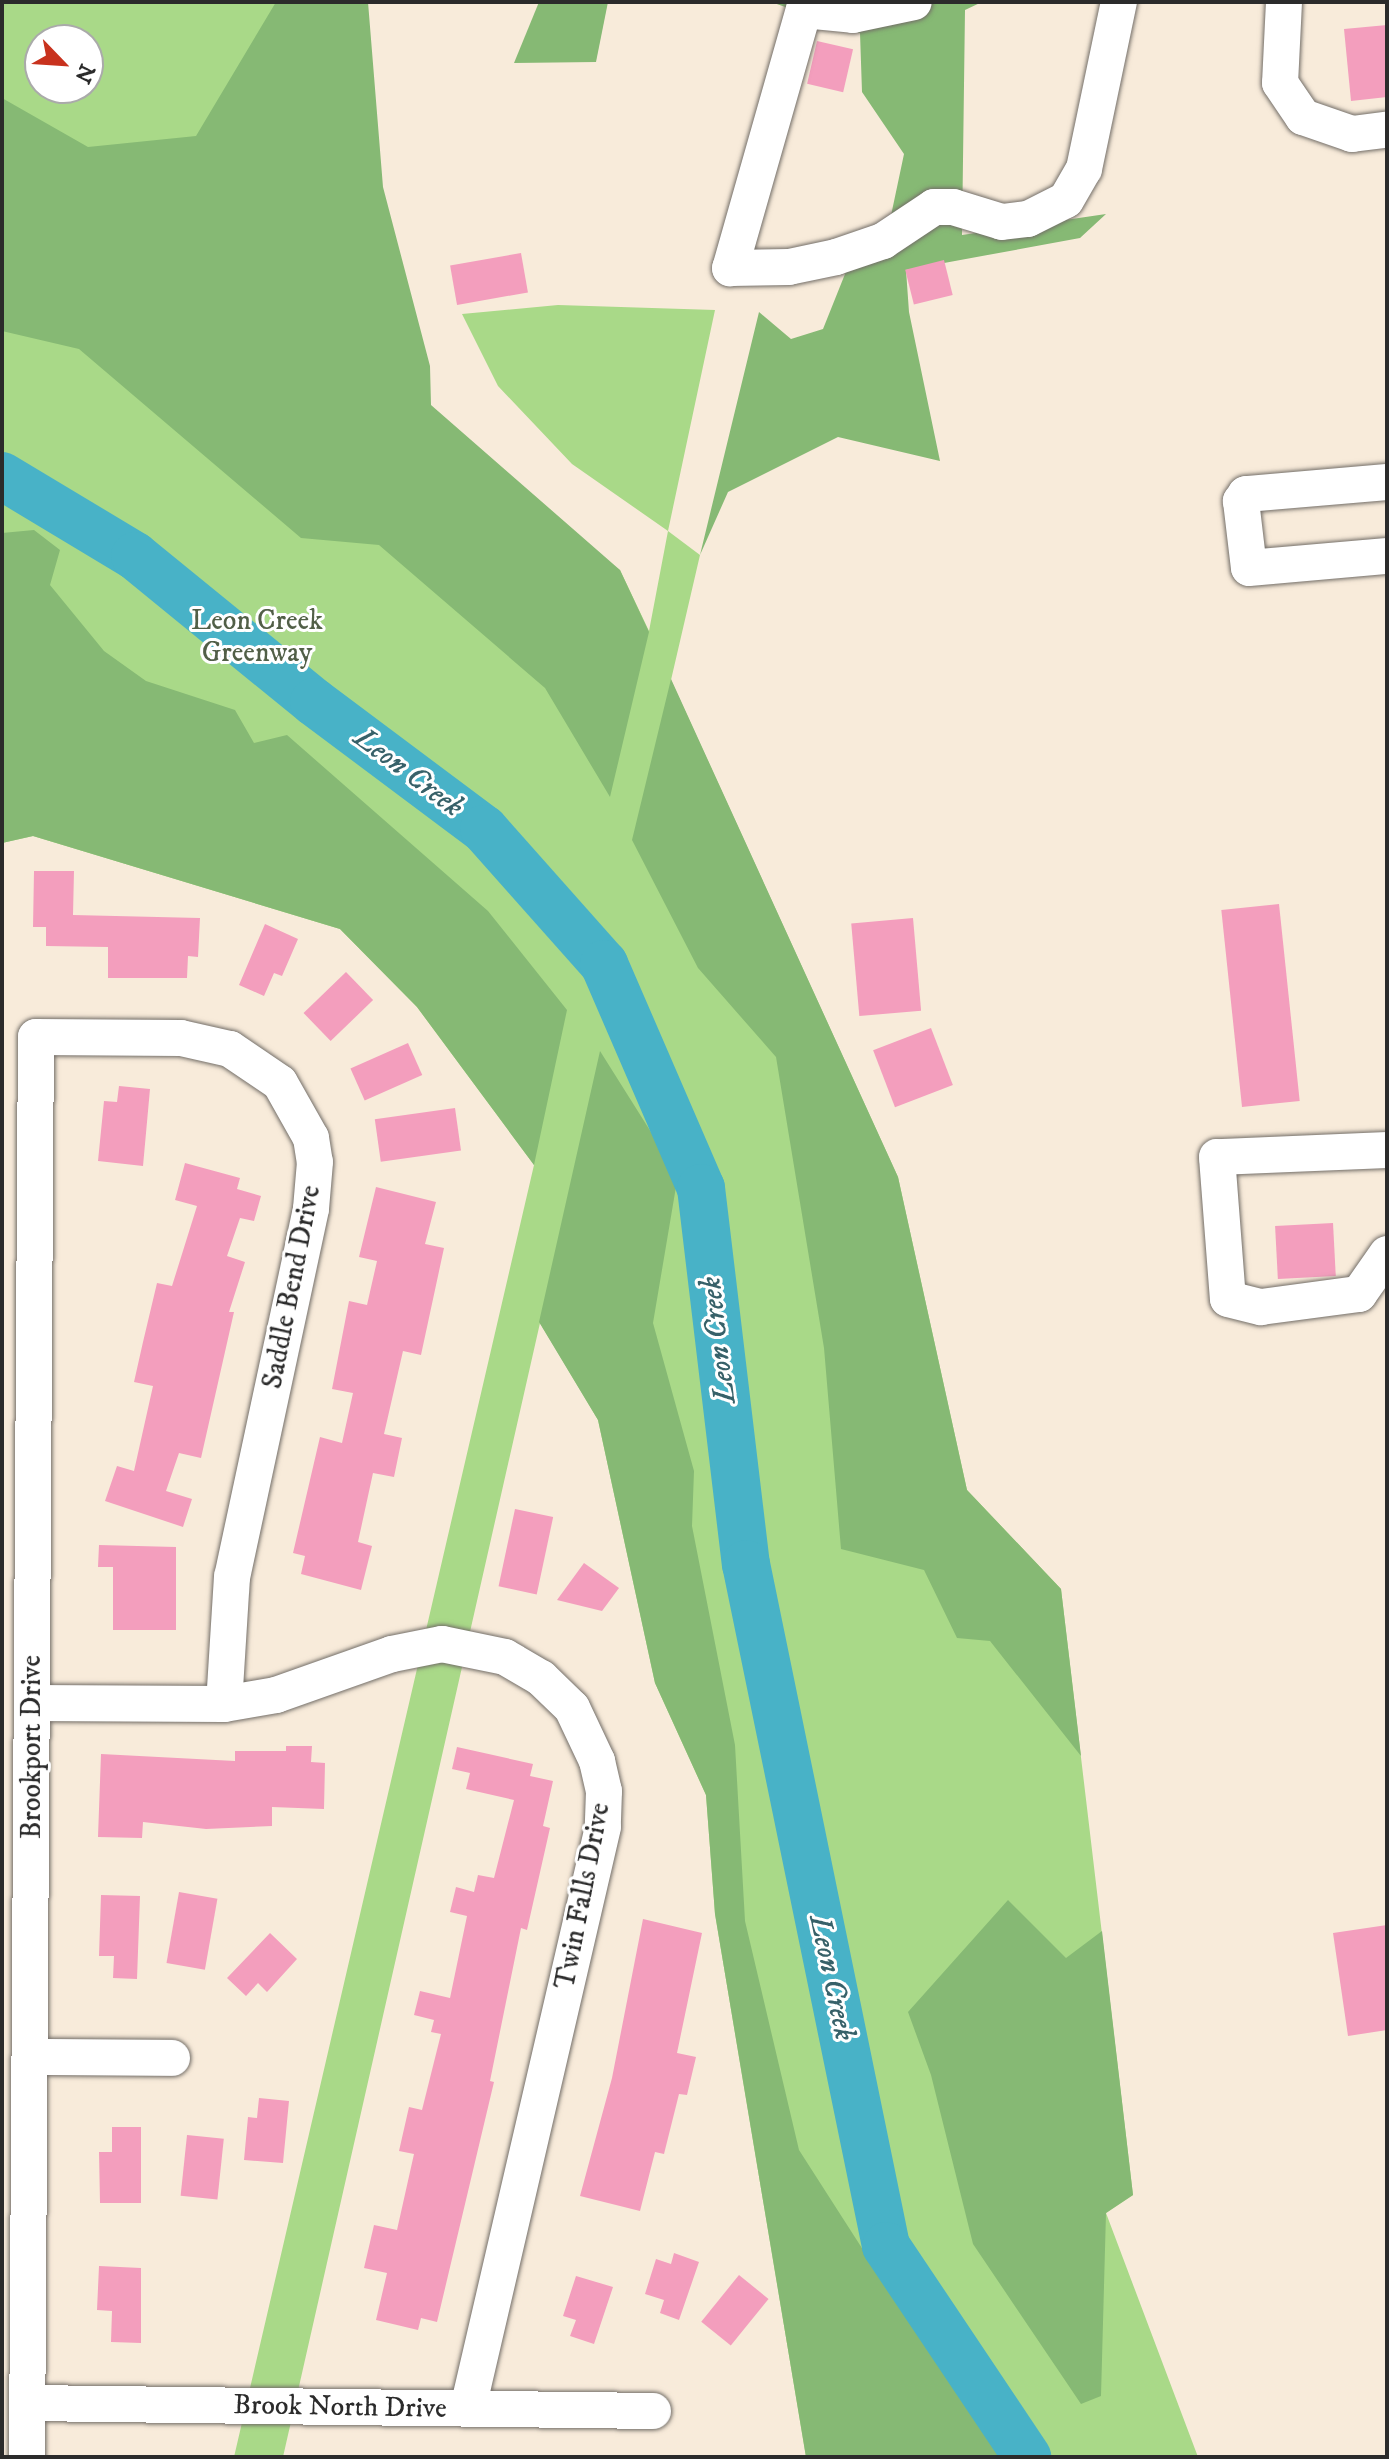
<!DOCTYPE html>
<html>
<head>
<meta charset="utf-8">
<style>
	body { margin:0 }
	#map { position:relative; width:1389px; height:2459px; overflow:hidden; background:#f8ebda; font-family:"IM FELL DW Pica",serif }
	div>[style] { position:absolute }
	.green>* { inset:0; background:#a9d988 }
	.forest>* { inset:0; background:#86b974 }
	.river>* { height:48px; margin:-24px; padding:0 24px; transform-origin:24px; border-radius:24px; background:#48b2c7 }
	.building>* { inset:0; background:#f39ebd; transform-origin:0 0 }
	.roads { filter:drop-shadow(0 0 2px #736e68) drop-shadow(0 0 2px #736e68) }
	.minor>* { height:36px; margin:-18px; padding:0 18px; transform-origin:18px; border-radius:18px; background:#fff }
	span { translate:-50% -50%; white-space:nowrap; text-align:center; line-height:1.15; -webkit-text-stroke:6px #fff; paint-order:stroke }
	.park-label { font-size:28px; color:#515f47 }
	.street-label { font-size:28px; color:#2b2b2b }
	.water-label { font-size:30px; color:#376169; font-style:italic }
	.frame { position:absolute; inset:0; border:4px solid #2b2b2b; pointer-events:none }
	.north { position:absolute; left:24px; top:24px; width:80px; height:80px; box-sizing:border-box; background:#fff; border:2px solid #aaa; border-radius:50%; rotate:115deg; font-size:22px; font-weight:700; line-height:32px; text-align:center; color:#2b2b2b }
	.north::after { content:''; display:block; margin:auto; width:28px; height:36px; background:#c8321e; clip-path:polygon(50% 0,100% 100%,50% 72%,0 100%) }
</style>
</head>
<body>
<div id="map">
	<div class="green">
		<i style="clip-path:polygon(evenodd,2px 2px,348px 2px,338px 386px,620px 570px,649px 631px,668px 531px,572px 464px,498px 386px,462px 314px,558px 305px,715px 310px,668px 531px,700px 555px,671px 680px,898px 1177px,967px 1490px,1061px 1589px,1133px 2195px,1106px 2213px,1198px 2457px,806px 2457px,715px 1914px,706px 1795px,655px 1683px,598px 1420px,540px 1323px,283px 2457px,234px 2457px,534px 1165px,417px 1007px,340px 929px,33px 836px,2px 843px,2px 2px,40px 40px,88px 40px,88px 88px,40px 88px,40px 40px)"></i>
	</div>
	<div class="forest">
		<i style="clip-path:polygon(276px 2px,368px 2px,383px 187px,430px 366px,431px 405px,620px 570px,649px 632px,610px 797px,545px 688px,379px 545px,301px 538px,79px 349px,2px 331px,2px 98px,88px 147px,196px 136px)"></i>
		<i style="clip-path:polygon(539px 2px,608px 2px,596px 62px,514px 63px)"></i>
		<i style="clip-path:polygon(771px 2px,982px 2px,965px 10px,962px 235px,1106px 214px,1080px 238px,906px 270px,909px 312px,940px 461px,838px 437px,728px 492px,700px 555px,759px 312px,791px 339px,823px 329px,847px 269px,889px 225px,904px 154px,862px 92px,860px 33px)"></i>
		<i style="clip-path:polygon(34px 530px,60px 550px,50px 585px,104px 651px,146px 681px,235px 710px,254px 743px,287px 735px,488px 911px,567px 1010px,534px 1165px,417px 1007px,340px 929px,33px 836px,2px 843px,2px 533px)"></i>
		<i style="clip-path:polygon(671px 679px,898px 1177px,967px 1490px,1061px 1589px,1081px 1756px,990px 1641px,957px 1638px,924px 1570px,841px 1549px,824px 1348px,776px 1057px,698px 968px,632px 840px)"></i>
		<i style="clip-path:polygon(600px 1051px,678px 1175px,653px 1323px,694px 1471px,692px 1526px,735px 1745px,745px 1921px,799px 2150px,910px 2323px,1006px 2448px,1006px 2457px,806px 2457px,715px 1914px,706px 1795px,655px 1683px,598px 1420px,539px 1322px)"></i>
		<i style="clip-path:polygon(1008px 1900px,1066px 1958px,1102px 1931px,1133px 2195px,1106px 2213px,1101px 2396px,1081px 2404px,973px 2244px,931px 2075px,908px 2012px)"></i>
	</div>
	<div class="river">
		<i style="left:2px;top:476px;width:155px;rotate:31deg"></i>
		<i style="left:135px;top:556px;width:231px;rotate:39.2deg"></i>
		<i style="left:314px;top:702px;width:212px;rotate:36.8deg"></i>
		<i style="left:484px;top:829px;width:181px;rotate:48.4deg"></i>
		<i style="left:604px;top:964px;width:244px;rotate:66.6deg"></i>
		<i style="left:701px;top:1188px;width:379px;rotate:83.2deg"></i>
		<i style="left:746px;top:1564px;width:696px;rotate:78.4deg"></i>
		<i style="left:886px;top:2246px;width:254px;rotate:56.2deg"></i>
	</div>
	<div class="building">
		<i style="clip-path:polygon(1387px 25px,1387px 97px,1351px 101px,1344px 29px)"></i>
		<i style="left:817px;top:41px;width:37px;height:44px;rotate:13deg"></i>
		<i style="left:521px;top:253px;width:40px;height:72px;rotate:80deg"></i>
		<i style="left:944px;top:260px;width:36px;height:40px;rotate:76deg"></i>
		<i style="clip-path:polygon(34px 871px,74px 871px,73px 915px,200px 918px,198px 957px,188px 956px,187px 978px,108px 978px,108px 947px,46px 946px,46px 927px,33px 927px)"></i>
		<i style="left:1279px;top:904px;width:198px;height:58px;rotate:84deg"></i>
		<i style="left:913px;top:918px;width:93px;height:62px;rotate:85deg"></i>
		<i style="clip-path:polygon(265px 924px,298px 939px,282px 976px,274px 973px,264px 996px,239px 985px)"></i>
		<i style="left:346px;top:972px;width:39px;height:59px;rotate:46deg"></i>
		<i style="left:931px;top:1028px;width:61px;height:62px;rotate:69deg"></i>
		<i style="left:408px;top:1043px;width:35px;height:63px;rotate:66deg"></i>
		<i style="clip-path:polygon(119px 1086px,150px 1089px,143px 1166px,98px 1161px,104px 1101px,117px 1102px)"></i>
		<i style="left:455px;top:1108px;width:43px;height:81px;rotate:82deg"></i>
		<i style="clip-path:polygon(185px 1163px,240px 1178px,237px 1189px,261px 1196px,254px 1221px,240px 1218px,227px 1256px,245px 1262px,229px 1312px,234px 1312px,201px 1458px,179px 1453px,166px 1491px,192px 1499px,183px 1527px,105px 1501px,117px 1466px,134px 1471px,153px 1386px,134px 1382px,143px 1342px,157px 1283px,172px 1286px,197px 1206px,175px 1200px)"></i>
		<i style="clip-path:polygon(376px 1187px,436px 1202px,425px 1244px,444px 1248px,421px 1355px,403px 1351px,384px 1434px,402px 1438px,394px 1477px,373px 1473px,358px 1542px,372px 1546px,361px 1590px,301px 1574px,305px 1556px,293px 1553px,320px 1437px,342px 1443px,353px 1393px,332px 1389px,349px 1301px,367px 1305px,377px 1261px,359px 1257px)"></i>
		<i style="left:1333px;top:1223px;width:53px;height:58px;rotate:87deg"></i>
		<i style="left:515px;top:1509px;width:39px;height:79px;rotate:12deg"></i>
		<i style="clip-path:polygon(99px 1545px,176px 1547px,176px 1630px,113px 1630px,113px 1567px,98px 1567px)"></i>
		<i style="clip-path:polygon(584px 1563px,619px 1588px,602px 1611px,557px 1600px)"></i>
		<i style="clip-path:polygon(286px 1746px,312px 1746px,311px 1762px,325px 1763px,324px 1809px,272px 1807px,272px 1826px,206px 1829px,143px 1822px,142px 1838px,98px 1837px,101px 1754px,235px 1761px,235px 1751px,286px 1751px)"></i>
		<i style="clip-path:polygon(457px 1747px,533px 1764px,530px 1776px,553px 1781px,543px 1826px,550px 1828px,527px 1930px,521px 1928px,490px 2081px,494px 2082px,437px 2322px,421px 2318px,418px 2330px,376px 2320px,387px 2273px,364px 2268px,374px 2225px,397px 2230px,414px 2154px,399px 2151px,409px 2107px,422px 2110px,441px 2034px,431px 2032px,434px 2020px,414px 2015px,420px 1991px,450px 1998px,467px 1916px,450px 1912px,456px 1887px,474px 1892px,478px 1875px,494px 1878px,514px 1800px,466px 1789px,470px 1773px,452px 1769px)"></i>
		<i style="left:179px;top:1892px;width:39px;height:72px;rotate:10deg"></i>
		<i style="clip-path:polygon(101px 1895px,140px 1896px,137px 1979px,113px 1978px,114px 1956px,99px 1956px)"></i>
		<i style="clip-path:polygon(643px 1919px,702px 1933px,677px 2053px,696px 2057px,687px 2095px,679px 2094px,664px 2154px,655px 2152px,640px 2211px,580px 2196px,612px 2078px)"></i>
		<i style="clip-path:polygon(1387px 1925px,1387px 2030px,1348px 2036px,1333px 1933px)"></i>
		<i style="clip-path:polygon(270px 1933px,297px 1959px,267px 1992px,258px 1983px,246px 1996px,227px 1978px)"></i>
		<i style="clip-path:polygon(259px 2098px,289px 2101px,283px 2163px,244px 2160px,248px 2117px,257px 2118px)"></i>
		<i style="clip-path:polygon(112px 2127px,141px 2127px,141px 2203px,100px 2203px,99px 2152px,112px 2152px)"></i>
		<i style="left:187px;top:2135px;width:37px;height:61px;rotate:6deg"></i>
		<i style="clip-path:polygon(674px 2253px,699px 2262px,679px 2320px,660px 2313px,664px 2300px,645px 2294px,656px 2259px,671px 2264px)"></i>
		<i style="clip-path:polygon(99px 2266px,141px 2268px,141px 2343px,111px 2342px,112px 2311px,97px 2310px)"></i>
		<i style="left:739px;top:2275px;width:38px;height:60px;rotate:39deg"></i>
		<i style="clip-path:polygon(576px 2276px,613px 2287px,594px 2344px,570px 2336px,576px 2320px,563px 2316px)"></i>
	</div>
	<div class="roads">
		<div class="minor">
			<i style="left:806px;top:2px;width:277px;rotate:105.9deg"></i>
			<i style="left:730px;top:268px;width:59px;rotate:-1deg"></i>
			<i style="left:789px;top:267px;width:48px;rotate:-12deg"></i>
			<i style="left:836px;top:257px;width:50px;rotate:-18.8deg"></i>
			<i style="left:883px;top:241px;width:61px;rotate:-33.7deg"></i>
			<i style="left:934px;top:207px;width:19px"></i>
			<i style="left:953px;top:207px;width:51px;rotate:17deg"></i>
			<i style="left:1002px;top:222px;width:26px;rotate:-7deg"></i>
			<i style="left:1028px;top:219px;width:42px;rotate:-26.6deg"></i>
			<i style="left:1066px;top:200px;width:36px;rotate:-60deg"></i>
			<i style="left:1084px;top:169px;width:171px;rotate:-78.2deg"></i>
			<i style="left:1284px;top:2px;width:81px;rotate:92.8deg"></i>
			<i style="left:1280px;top:83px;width:41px;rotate:55.9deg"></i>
			<i style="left:1303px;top:117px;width:52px;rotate:19.1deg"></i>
			<i style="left:1352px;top:134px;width:35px;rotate:-7deg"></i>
			<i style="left:804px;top:10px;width:49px;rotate:5.8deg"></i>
			<i style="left:853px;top:15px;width:62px;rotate:-12deg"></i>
			<i style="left:1387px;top:482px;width:142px;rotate:175.1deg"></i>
			<i style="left:1246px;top:494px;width:9px;rotate:126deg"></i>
			<i style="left:1241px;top:501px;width:67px;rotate:83.2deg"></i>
			<i style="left:1249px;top:568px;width:139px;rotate:-5deg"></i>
			<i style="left:1387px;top:1150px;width:170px;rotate:177.6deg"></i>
			<i style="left:1217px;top:1157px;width:142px;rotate:85.6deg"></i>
			<i style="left:1228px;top:1299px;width:34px;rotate:14deg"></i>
			<i style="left:1261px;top:1307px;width:99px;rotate:-7.6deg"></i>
			<i style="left:1359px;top:1294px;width:49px;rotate:-55deg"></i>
			<i style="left:32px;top:1703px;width:192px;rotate:0.3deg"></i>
			<i style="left:224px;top:1704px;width:53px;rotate:-9.8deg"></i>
			<i style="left:276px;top:1695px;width:123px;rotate:-19.5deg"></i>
			<i style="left:392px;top:1654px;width:51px;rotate:-11.3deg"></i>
			<i style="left:442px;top:1644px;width:64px;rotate:11.7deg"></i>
			<i style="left:505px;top:1657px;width:42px;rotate:30.3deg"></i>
			<i style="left:541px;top:1678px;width:43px;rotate:44.1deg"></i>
			<i style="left:572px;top:1708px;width:59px;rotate:64.7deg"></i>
			<i style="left:597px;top:1761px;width:31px;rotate:77deg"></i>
			<i style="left:604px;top:1791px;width:36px;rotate:92deg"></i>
			<i style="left:603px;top:1827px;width:596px;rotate:103.08deg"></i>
			<i style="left:30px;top:2057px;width:142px;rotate:0.4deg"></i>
			<i style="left:28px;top:2403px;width:625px;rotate:0.73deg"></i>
			<i style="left:27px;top:2457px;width:1420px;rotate:-89.64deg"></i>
			<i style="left:36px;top:1037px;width:145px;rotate:0.4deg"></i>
			<i style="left:181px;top:1038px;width:50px;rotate:12.7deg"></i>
			<i style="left:230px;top:1049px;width:60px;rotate:34.2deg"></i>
			<i style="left:280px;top:1083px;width:63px;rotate:60.6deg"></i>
			<i style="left:311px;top:1138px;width:24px;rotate:81deg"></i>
			<i style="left:315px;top:1162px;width:47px;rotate:94.9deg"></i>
			<i style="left:311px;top:1209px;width:376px;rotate:102.1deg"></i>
			<i style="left:232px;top:1577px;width:127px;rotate:93.6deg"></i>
		</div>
	</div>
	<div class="park-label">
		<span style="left:257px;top:637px">Leon Creek<br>Greenway</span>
	</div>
	<div class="street-label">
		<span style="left:292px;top:1287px;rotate:-79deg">Saddle Bend Drive</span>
		<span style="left:32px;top:1747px;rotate:-90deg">Brookport Drive</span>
		<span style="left:583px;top:1896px;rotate:-79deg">Twin Falls Drive</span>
		<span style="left:340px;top:2407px;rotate:1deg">Brook North Drive</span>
	</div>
	<div class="water-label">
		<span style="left:408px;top:773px;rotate:37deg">Leon Creek</span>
		<span style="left:719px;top:1340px;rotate:-97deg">Leon Creek</span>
		<span style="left:831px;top:1978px;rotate:78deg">Leon Creek</span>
	</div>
	<div class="frame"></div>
	<div class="north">N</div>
</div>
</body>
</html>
